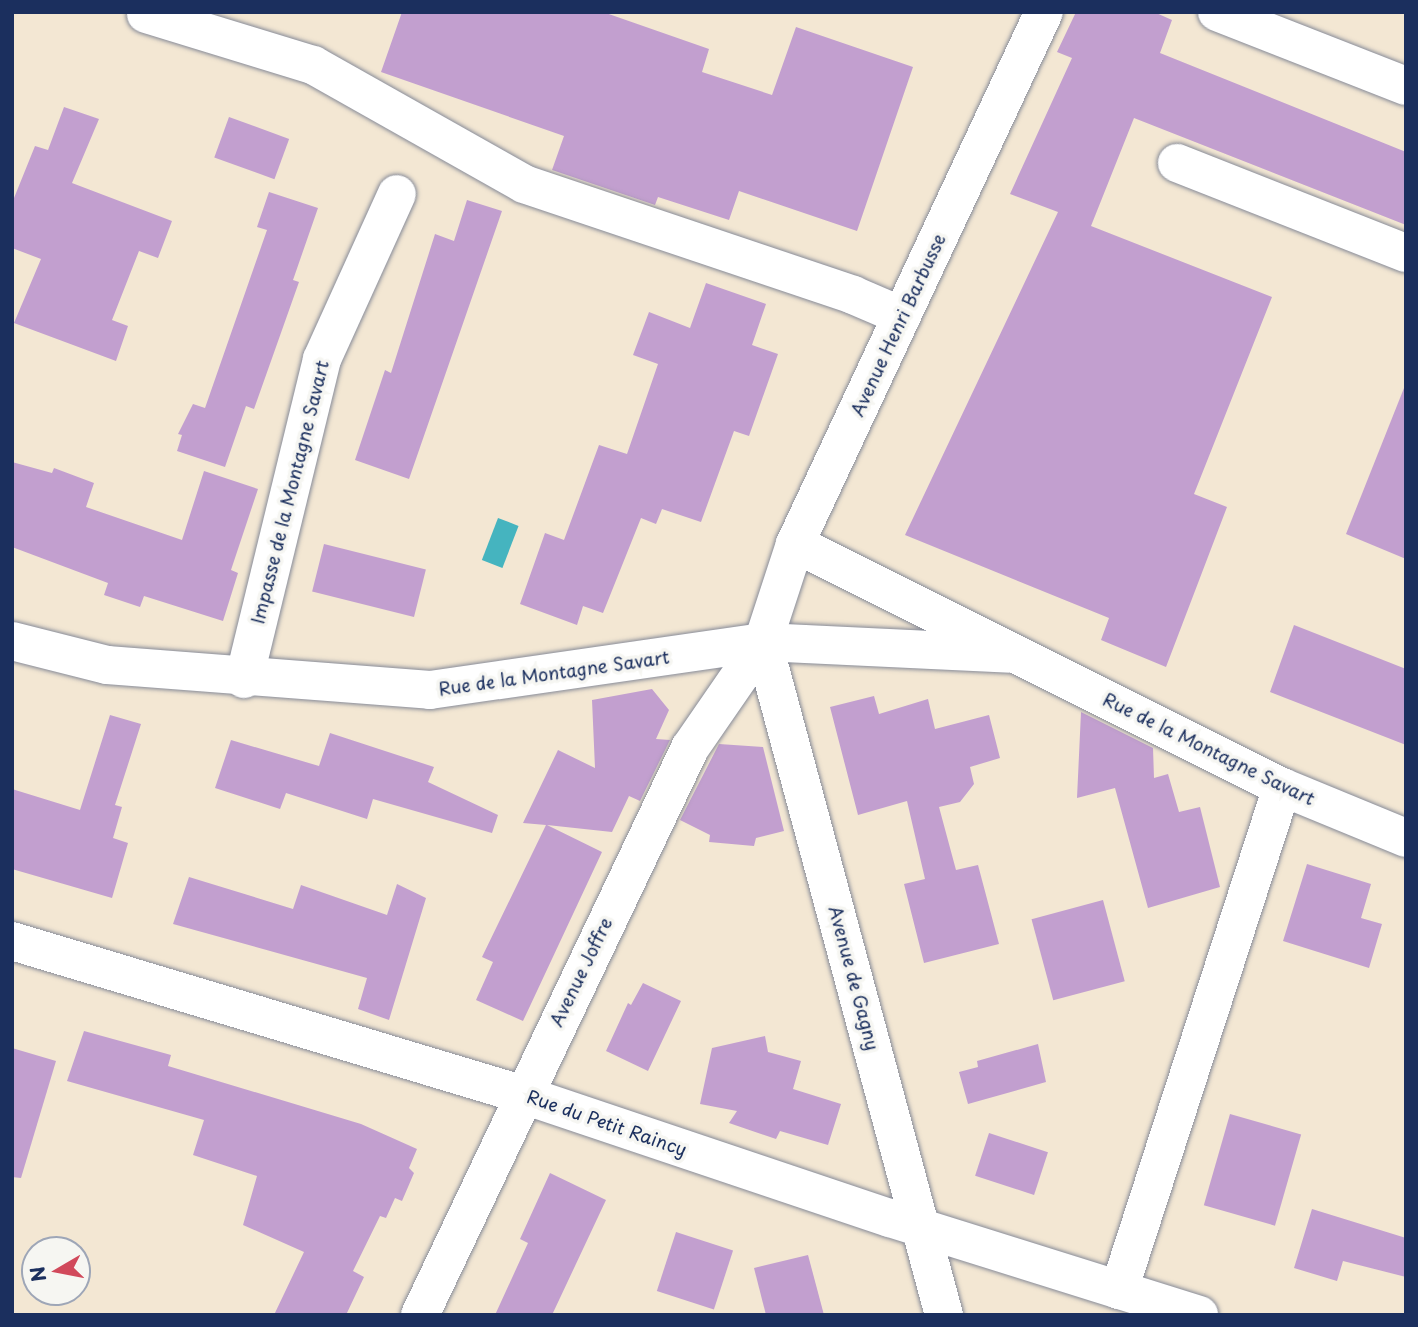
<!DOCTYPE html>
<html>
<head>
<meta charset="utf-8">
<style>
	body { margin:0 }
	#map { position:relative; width:1418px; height:1327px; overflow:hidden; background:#f3e7d3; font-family:"Playpen Sans",sans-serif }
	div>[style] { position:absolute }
	.water>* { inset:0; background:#45b4bf; transform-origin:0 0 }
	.building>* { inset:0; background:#c29fcf; transform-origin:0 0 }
	.roads { filter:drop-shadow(0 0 2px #878b98) drop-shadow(0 0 2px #878b98) }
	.minor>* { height:38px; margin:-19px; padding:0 19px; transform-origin:19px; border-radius:19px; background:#fff }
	span { translate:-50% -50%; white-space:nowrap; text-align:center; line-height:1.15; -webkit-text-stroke:7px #f6f6f2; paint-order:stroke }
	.street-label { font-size:18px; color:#1b2f5e }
	.frame { position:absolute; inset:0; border:14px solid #1b2f5e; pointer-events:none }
	.north { position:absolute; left:21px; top:1236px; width:70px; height:70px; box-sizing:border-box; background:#f6f6f2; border:2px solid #9ea6b7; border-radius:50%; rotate:260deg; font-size:19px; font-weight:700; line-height:28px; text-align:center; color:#1b2f5e }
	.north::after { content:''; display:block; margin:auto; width:24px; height:32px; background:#d1495b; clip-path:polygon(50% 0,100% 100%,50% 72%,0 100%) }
</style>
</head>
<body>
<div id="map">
	<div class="water">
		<i style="left:498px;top:518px;width:22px;height:45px;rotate:21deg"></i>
	</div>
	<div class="building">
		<i style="clip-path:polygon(402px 12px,603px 12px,709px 49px,702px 72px,772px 95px,796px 27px,913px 67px,857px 231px,739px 191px,729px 220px,658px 197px,655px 205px,552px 170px,564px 136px,381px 72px)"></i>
		<i style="clip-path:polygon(1076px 12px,1154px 12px,1172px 20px,1160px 53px,1406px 152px,1406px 225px,1134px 118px,1091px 226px,1272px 297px,1194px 494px,1227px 507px,1166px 667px,1101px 640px,1109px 618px,905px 535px,1058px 212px,1010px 194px,1072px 58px,1057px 52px)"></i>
		<i style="clip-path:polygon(64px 107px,99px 119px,72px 183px,172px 221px,158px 258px,139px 251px,112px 320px,128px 326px,116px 361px,14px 323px,41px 259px,12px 248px,12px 203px,35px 146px,48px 150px)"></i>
		<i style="left:229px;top:117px;width:64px;height:43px;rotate:20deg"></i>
		<i style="clip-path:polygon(269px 192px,318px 208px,293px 280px,299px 282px,254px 409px,246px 406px,225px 467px,177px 451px,182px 435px,178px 434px,193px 404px,205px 408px,267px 230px,257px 227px)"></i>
		<i style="clip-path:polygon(467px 200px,502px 211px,409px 479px,355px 460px,385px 370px,391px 373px,435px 234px,454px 241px)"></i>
		<i style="clip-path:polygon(706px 283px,766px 304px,752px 345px,778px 354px,749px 436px,734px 431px,701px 522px,662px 509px,656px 524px,641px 518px,603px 613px,583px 606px,577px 625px,520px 604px,545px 533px,564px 540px,599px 445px,627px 454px,658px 364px,633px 355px,649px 312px,690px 328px)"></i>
		<i style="clip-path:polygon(1404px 388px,1406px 388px,1406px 559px,1346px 534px)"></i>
		<i style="clip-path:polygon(12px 462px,52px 473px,54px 468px,94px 483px,86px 507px,182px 540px,204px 471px,258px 489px,231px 570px,238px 573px,223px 621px,144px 596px,140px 607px,104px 595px,108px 583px,12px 547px)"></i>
		<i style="left:324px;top:544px;width:105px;height:49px;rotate:14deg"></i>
		<i style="clip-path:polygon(1294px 625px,1406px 669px,1406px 745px,1270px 692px)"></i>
		<i style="clip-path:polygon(652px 689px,669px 710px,656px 739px,670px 740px,640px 801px,629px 796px,612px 832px,547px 825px,602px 852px,523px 1021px,476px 1000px,493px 962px,482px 957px,546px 825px,523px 823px,558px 750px,595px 768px,592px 700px)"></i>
		<i style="clip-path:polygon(874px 696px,879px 714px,928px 699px,935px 729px,989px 715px,1000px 758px,970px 767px,974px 784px,960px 802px,939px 807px,956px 870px,978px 865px,999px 944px,924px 963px,904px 884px,925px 879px,907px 801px,858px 815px,830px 707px)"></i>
		<i style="clip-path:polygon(1081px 712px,1153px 748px,1154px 778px,1168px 774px,1179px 812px,1200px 807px,1220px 887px,1148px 908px,1115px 788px,1077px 798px)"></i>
		<i style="clip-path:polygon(110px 715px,141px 724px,115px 805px,122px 807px,113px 838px,128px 843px,112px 898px,12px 869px,12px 789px,80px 810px)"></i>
		<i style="clip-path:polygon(330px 733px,434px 767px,428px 782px,498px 815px,492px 833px,373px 799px,367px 819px,286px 793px,280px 809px,215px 788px,231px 740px,319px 766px)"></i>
		<i style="clip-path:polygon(719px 744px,763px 747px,784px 831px,756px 838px,754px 846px,709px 842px,710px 835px,680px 820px)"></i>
		<i style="clip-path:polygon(1307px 864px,1371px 884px,1361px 918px,1382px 924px,1369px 968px,1283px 941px)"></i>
		<i style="clip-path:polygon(189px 877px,293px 909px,301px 885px,387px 915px,397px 884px,426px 898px,389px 1020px,358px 1009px,367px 978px,173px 924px)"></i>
		<i style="left:1103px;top:900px;width:84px;height:74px;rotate:75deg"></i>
		<i style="clip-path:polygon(643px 983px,681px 1001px,648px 1071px,606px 1051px,628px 1003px,631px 1005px)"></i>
		<i style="clip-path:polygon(84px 1031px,171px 1055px,168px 1066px,361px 1124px,417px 1149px,409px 1168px,414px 1173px,402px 1201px,395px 1198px,386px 1218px,380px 1216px,353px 1271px,364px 1277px,346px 1315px,274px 1315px,304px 1252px,243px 1225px,257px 1176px,193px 1155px,204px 1120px,67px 1081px)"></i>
		<i style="clip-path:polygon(765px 1036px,768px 1052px,801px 1061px,793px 1089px,841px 1104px,828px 1145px,780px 1131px,776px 1139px,729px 1123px,737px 1111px,700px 1104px,712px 1048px)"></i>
		<i style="clip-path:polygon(1038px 1044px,1046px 1082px,968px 1104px,959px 1072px,978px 1067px,977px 1061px)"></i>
		<i style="clip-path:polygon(12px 1048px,56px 1061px,21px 1178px,12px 1177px)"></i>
		<i style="left:1230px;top:1114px;width:74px;height:95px;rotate:16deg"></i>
		<i style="left:989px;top:1133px;width:62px;height:45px;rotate:18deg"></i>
		<i style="clip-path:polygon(550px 1173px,606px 1200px,552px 1315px,495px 1315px,528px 1243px,520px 1239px)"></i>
		<i style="clip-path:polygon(1312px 1209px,1406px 1238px,1406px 1277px,1343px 1261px,1337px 1281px,1294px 1268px)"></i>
		<i style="left:676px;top:1232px;width:60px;height:62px;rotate:18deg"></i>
		<i style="clip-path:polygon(808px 1255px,824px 1315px,766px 1315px,754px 1268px)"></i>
	</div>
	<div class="roads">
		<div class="minor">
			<i style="left:1217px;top:12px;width:203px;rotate:21.4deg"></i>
			<i style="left:146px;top:14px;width:175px;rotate:17deg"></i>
			<i style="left:313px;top:65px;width:242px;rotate:29.4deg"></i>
			<i style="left:524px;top:184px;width:347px;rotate:18.6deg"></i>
			<i style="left:853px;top:295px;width:53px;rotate:23.2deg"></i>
			<i style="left:1177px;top:163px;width:246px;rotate:21.5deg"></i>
			<i style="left:795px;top:544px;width:544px;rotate:26.52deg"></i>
			<i style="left:1282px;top:787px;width:134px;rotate:22.4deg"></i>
			<i style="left:12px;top:641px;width:98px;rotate:14.2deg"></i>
			<i style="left:107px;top:665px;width:324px;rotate:4.4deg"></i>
			<i style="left:430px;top:690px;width:336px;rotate:-8.2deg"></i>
			<i style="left:763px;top:642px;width:252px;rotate:2.7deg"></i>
			<i style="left:763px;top:642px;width:697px;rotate:74.95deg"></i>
			<i style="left:244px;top:679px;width:329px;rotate:-76.3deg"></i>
			<i style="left:322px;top:359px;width:181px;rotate:-65.6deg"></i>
			<i style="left:12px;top:941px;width:535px;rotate:16.74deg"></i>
			<i style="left:524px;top:1095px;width:386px;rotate:18.6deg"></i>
			<i style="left:890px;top:1218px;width:324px;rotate:17.4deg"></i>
			<i style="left:1119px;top:1290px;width:529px;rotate:-72.04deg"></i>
			<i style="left:420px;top:1315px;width:628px;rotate:-64.54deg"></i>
			<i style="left:690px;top:748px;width:129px;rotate:-55.4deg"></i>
			<i style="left:763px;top:642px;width:103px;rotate:-71.9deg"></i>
			<i style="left:795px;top:544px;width:587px;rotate:-64.92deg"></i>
		</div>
	</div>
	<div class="street-label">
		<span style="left:898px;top:325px;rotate:-65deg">Avenue Henri Barbusse</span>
		<span style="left:290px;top:492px;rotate:-76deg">Impasse de la Montagne Savart</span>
		<span style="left:554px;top:673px;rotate:-8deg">Rue de la Montagne Savart</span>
		<span style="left:1209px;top:749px;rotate:26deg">Rue de la Montagne Savart</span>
		<span style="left:581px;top:972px;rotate:-64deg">Avenue Joffre</span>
		<span style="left:854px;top:978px;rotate:75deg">Avenue de Gagny</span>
		<span style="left:607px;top:1123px;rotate:19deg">Rue du Petit Raincy</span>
	</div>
	<div class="frame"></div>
	<div class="north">N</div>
</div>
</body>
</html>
